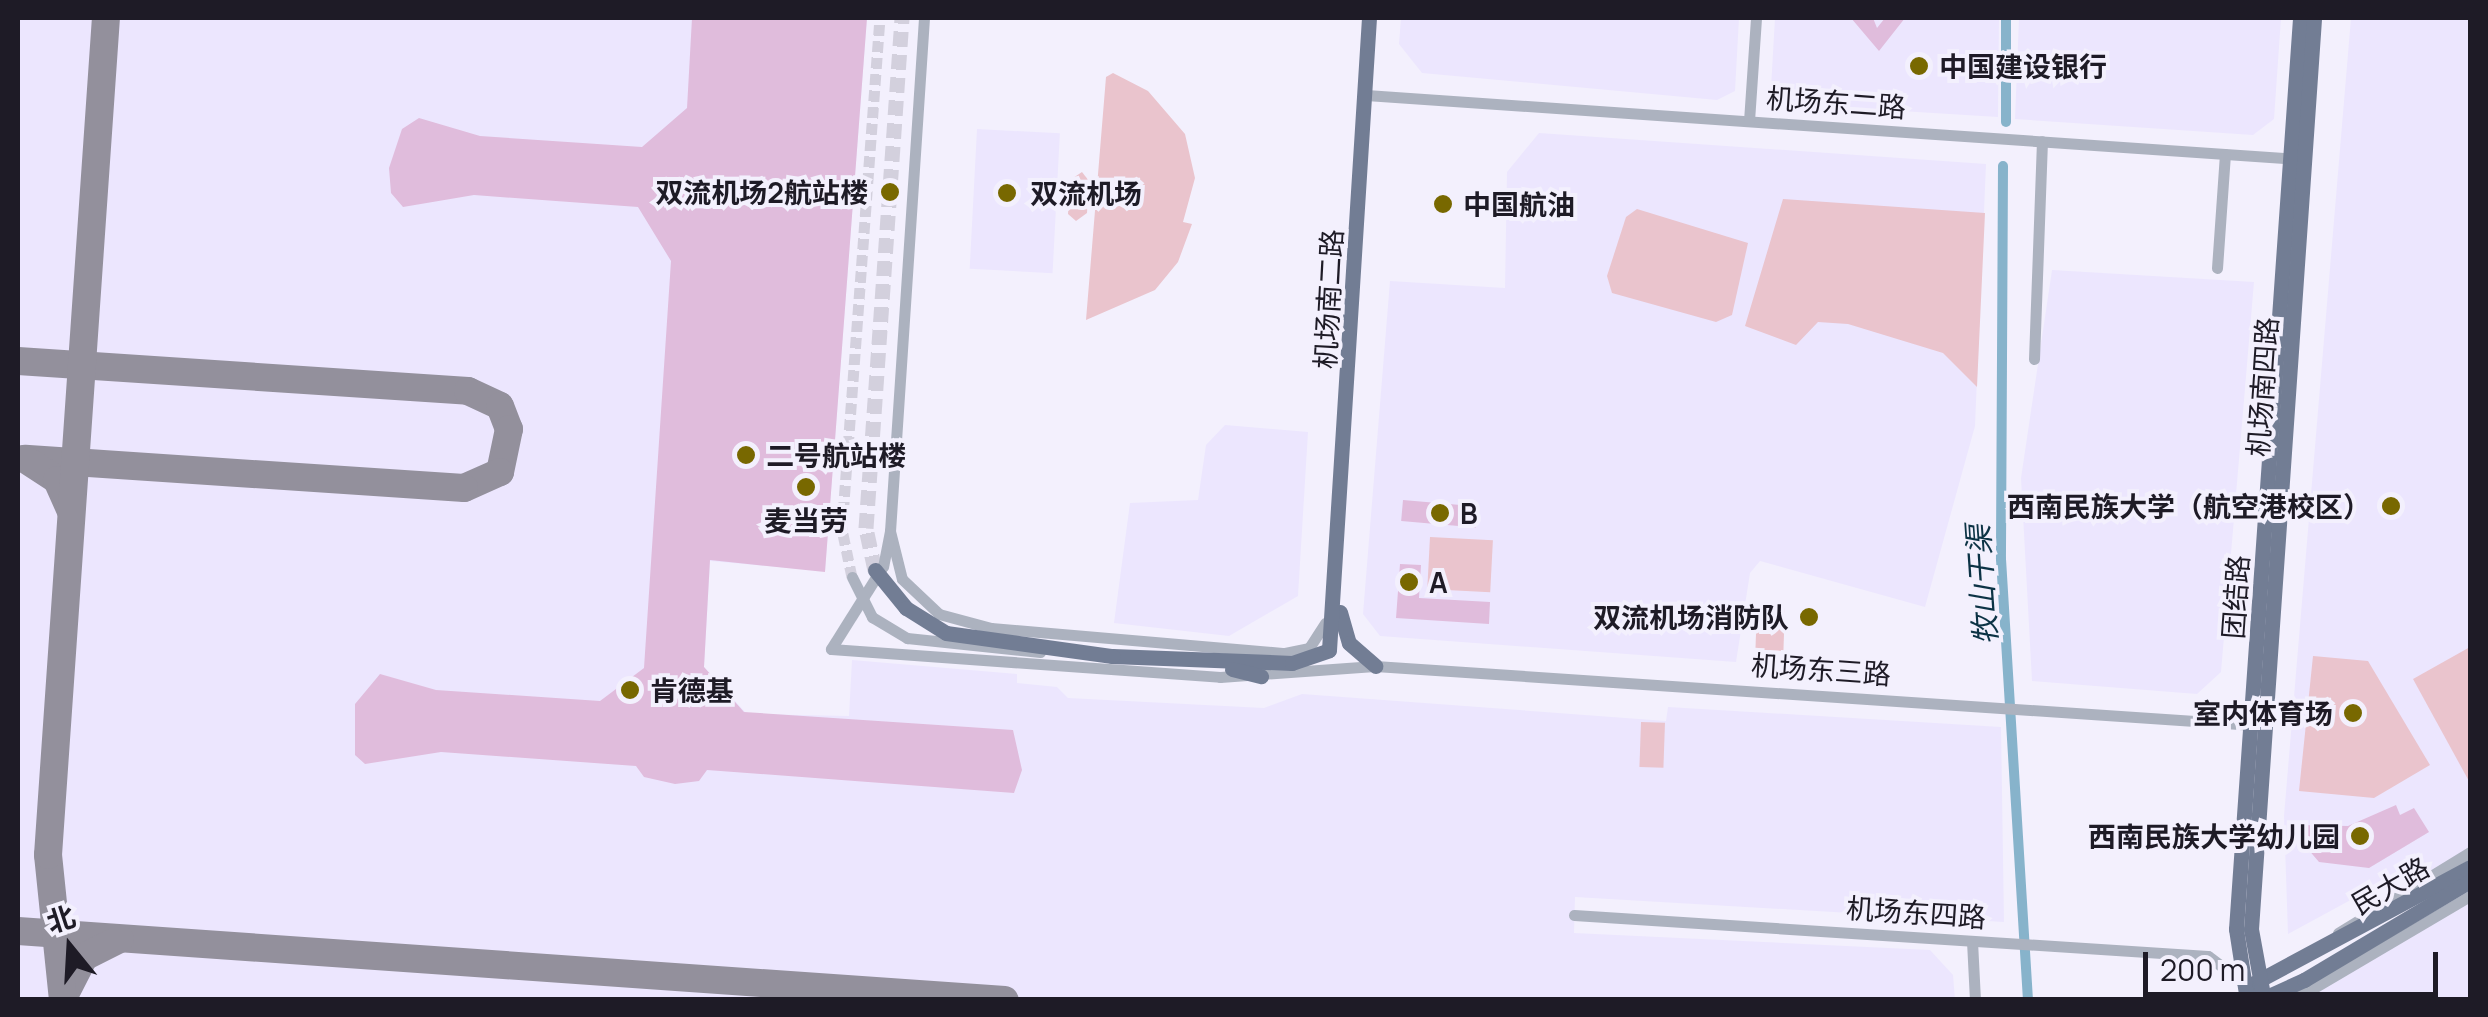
<!DOCTYPE html>
<html>
<head>
<meta charset="utf-8">
<style>
	body { margin:0 }
	#map { position:relative; width:2488px; height:1017px; overflow:hidden; background:#f3f0fd; font-family:Manrope,"Noto Sans SC",sans-serif }
	div>[style] { position:absolute }
	.built>* { inset:0; background:#ece6fe; transform-origin:0 0 }
	.green>* { inset:0; background:#eac4cd; transform-origin:0 0 }
	.canal>* { height:10px; margin:-5px; padding:0 5px; transform-origin:5px; border-radius:5px; background:#87b3cb }
	.taxiway>* { height:28px; margin:-14px; padding:0 14px; transform-origin:14px; border-radius:14px; background:#93909c }
	.building>* { inset:0; background:#e0bcdc; transform-origin:0 0 }
	.minor-tunnel>* { height:11px; margin-top:-5.5px; transform-origin:0; background:repeating-linear-gradient(90deg,#d3d0dd 0 11px,transparent 0 16.5px) }
	.major-tunnel>* { height:15px; margin-top:-7.5px; transform-origin:0; background:repeating-linear-gradient(90deg,#d3d0dd 0 15px,transparent 0 23px) }
	.minor>* { height:11px; margin:-5.5px; padding:0 5.5px; transform-origin:5.5px; border-radius:5.5px; background:#acb2bf }
	.major>* { height:15px; margin:-7.5px; padding:0 7.5px; transform-origin:7.5px; border-radius:7.5px; background:#727d94 }
	.minor-bridge>* { height:11px; margin:-5.5px; padding:0 5.5px; transform-origin:5.5px; border-radius:5.5px; background:#acb2bf }
	.major-bridge>* { height:15px; margin:-7.5px; padding:0 7.5px; transform-origin:7.5px; border-radius:7.5px; background:#727d94 }
	.dots>* { width:28px; height:28px; translate:-50% -50%; box-sizing:border-box; border:5px solid #f3f0fd; border-radius:50% }
	span { translate:-50% -50%; white-space:nowrap; text-align:center; line-height:1.15; -webkit-text-stroke:8px #f3f0fd; paint-order:stroke }
	.poi-label { font-size:28px; color:#1e1b26; font-weight:700 }
	.left { translate:0 -50%; text-align:left }
	.right { translate:-100% -50%; text-align:right }
	.street-label { font-size:28px; color:#1e1b26 }
	.water-label { font-size:30px; color:#0c3345; font-style:italic }
	.frame { position:absolute; inset:0; border:20px solid #1e1b26; pointer-events:none }
	.north { position:absolute; left:20px; top:897px; width:100px; height:100px; -webkit-text-stroke:8px #f3f0fd; paint-order:stroke; rotate:342deg; font-size:28px; font-weight:700; line-height:40px; text-align:center; color:#1e1b26 }
	.north::after { content:''; display:block; margin:auto; width:35px; height:45px; background:#1e1b26; clip-path:polygon(50% 0,100% 100%,50% 72%,0 100%) }
	.scale { position:absolute; left:2143px; top:952px; width:295px; height:45px; box-sizing:border-box; border:5px solid #1e1b26; border-top:0; padding-left:12px; font-size:30px; line-height:35px; white-space:nowrap; color:#1e1b26; -webkit-text-stroke:8px #f3f0fd; paint-order:stroke }
</style>
</head>
<body>
<div id="map">
	<div class="built">
		<i style="clip-path:polygon(18px 18px,867px 18px,825px 571px,710px 561px,704px 667px,747px 714px,849px 716px,852px 660px,1017px 674px,1017px 683px,1057px 687px,1068px 698px,1264px 708px,1302px 694px,1666px 721px,1668px 707px,2001px 727px,2004px 922px,1575px 897px,1574px 933px,1930px 950px,1953px 975px,1955px 1000px,18px 999px)"></i>
		<i style="clip-path:polygon(1401px 18px,1739px 18px,1735px 91px,1717px 100px,1422px 73px,1399px 44px)"></i>
		<i style="clip-path:polygon(1775px 18px,1999px 18px,1998px 117px,1789px 104px,1771px 88px)"></i>
		<i style="clip-path:polygon(2019px 18px,2281px 18px,2274px 119px,2253px 135px,2015px 119px)"></i>
		<i style="clip-path:polygon(2351px 18px,2470px 18px,2470px 860px,2417px 892px,2404px 871px,2288px 934px,2284px 816px)"></i>
		<i style="left:977px;top:129px;width:83px;height:140px;rotate:3deg"></i>
		<i style="clip-path:polygon(1539px 133px,1986px 164px,1975px 426px,1925px 607px,1760px 561px,1750px 573px,1736px 662px,1380px 636px,1363px 614px,1390px 281px,1505px 288px,1507px 172px)"></i>
		<i style="clip-path:polygon(2052px 270px,2254px 282px,2221px 672px,2197px 694px,2032px 681px,2021px 478px)"></i>
		<i style="clip-path:polygon(1225px 425px,1308px 432px,1298px 596px,1229px 636px,1114px 623px,1130px 503px,1198px 500px,1206px 445px)"></i>
		<i style="clip-path:polygon(2470px 887px,2470px 999px,2304px 1000px,2436px 922px)"></i>
	</div>
	<div class="green">
		<i style="clip-path:polygon(1113px 73px,1148px 91px,1185px 134px,1195px 178px,1183px 222px,1192px 224px,1178px 262px,1155px 290px,1086px 320px,1106px 77px)"></i>
		<i style="clip-path:polygon(1082px 172px,1089px 181px,1087px 213px,1076px 221px,1068px 214px,1070px 180px)"></i>
		<i style="clip-path:polygon(1783px 199px,1985px 213px,1977px 387px,1943px 353px,1848px 324px,1818px 322px,1796px 345px,1745px 326px)"></i>
		<i style="clip-path:polygon(1637px 209px,1748px 243px,1732px 315px,1716px 322px,1612px 293px,1607px 276px,1626px 217px)"></i>
		<i style="left:1430px;top:537px;width:63px;height:52px;rotate:3deg"></i>
		<i style="left:1757px;top:605px;width:28px;height:45px;rotate:2deg"></i>
		<i style="clip-path:polygon(2470px 647px,2470px 783px,2413px 679px)"></i>
		<i style="clip-path:polygon(2313px 656px,2368px 661px,2430px 765px,2374px 798px,2299px 791px)"></i>
		<i style="left:1641px;top:722px;width:24px;height:45px;rotate:2deg"></i>
	</div>
	<div class="canal">
		<i style="left:2006px;top:18px;width:104px;rotate:90deg"></i>
		<i style="left:2003px;top:166px;width:393px;rotate:90.3deg"></i>
		<i style="left:2001px;top:559px;width:442px;rotate:86.5deg"></i>
	</div>
	<div class="taxiway">
		<i style="left:18px;top:361px;width:451px;rotate:3.8deg"></i>
		<i style="left:468px;top:391px;width:35px;rotate:25deg"></i>
		<i style="left:500px;top:406px;width:25px;rotate:69deg"></i>
		<i style="left:509px;top:429px;width:44px;rotate:101.8deg"></i>
		<i style="left:500px;top:472px;width:39px;rotate:156deg"></i>
		<i style="left:464px;top:488px;width:440px;rotate:-176.2deg"></i>
		<i style="left:25px;top:459px;width:38px;rotate:33deg"></i>
		<i style="left:57px;top:480px;width:34px;rotate:66deg"></i>
		<i style="left:18px;top:931px;width:989px;rotate:4deg"></i>
		<i style="left:63px;top:998px;width:46px;rotate:-62.9deg"></i>
		<i style="left:84px;top:957px;width:40px;rotate:-26.6deg"></i>
		<i style="left:63px;top:1000px;width:146px;rotate:-95.9deg"></i>
		<i style="left:48px;top:855px;width:839px;rotate:-86.04deg"></i>
	</div>
	<div class="building">
		<i style="clip-path:polygon(692px 18px,867px 18px,825px 572px,710px 560px,704px 667px,744px 712px,1013px 730px,1022px 770px,1014px 793px,707px 770px,699px 781px,675px 784px,644px 777px,636px 766px,441px 752px,365px 764px,355px 755px,355px 704px,380px 674px,436px 690px,600px 701px,644px 668px,671px 261px,638px 207px,474px 195px,403px 207px,391px 193px,389px 168px,402px 129px,419px 118px,480px 136px,642px 147px,687px 108px)"></i>
		<i style="clip-path:polygon(1851px 18px,1873px 18px,1877px 28px,1885px 18px,1905px 18px,1879px 51px)"></i>
		<i style="left:1403px;top:500px;width:75px;height:21px;rotate:5deg"></i>
		<i style="clip-path:polygon(1400px 564px,1421px 565px,1419px 598px,1490px 602px,1489px 624px,1396px 618px)"></i>
		<i style="clip-path:polygon(2396px 805px,2400px 815px,2414px 808px,2429px 832px,2369px 868px,2319px 862px,2301px 841px,2300px 825px,2348px 826px)"></i>
	</div>
	<div class="minor-tunnel">
		<i style="left:852px;top:577px;width:49px;rotate:-101.8deg"></i>
		<i style="left:842px;top:529px;width:512px;rotate:-85.75deg"></i>
	</div>
	<div class="major-tunnel">
		<i style="left:875px;top:570px;width:43px;rotate:-102.1deg"></i>
		<i style="left:866px;top:528px;width:511px;rotate:-85.96deg"></i>
	</div>
	<div class="minor">
		<i style="left:924px;top:18px;width:514px;rotate:93.79deg"></i>
		<i style="left:890px;top:531px;width:49px;rotate:76deg"></i>
		<i style="left:902px;top:579px;width:51px;rotate:43.4deg"></i>
		<i style="left:939px;top:614px;width:54px;rotate:15.1deg"></i>
		<i style="left:991px;top:628px;width:295px;rotate:4.9deg"></i>
		<i style="left:1285px;top:653px;width:25px;rotate:-12deg"></i>
		<i style="left:1309px;top:648px;width:30px;rotate:-57deg"></i>
		<i style="left:1366px;top:95px;width:934px;rotate:3.93deg"></i>
		<i style="left:1749px;top:121px;width:103px;rotate:-86.1deg"></i>
		<i style="left:2217px;top:268px;width:114px;rotate:-86deg"></i>
		<i style="left:2034px;top:359px;width:218px;rotate:-87.9deg"></i>
		<i style="left:890px;top:531px;width:36px;rotate:101deg"></i>
		<i style="left:883px;top:566px;width:98px;rotate:122.1deg"></i>
		<i style="left:831px;top:649px;width:390px;rotate:4.1deg"></i>
		<i style="left:1220px;top:677px;width:155px;rotate:-4.1deg"></i>
		<i style="left:1375px;top:666px;width:881px;rotate:3.84deg"></i>
		<i style="left:1574px;top:915px;width:635px;rotate:3.7deg"></i>
		<i style="left:2208px;top:956px;width:46px;rotate:37.1deg"></i>
		<i style="left:2338px;top:933px;width:155px;rotate:-31.5deg"></i>
		<i style="left:1972px;top:941px;width:59px;rotate:87.1deg"></i>
		<i style="left:2283px;top:994px;width:29px;rotate:-10deg"></i>
		<i style="left:2312px;top:989px;width:183px;rotate:-30.5deg"></i>
	</div>
	<div class="major">
		<i style="left:1340px;top:612px;width:32px;rotate:74deg"></i>
		<i style="left:1349px;top:643px;width:35px;rotate:41deg"></i>
		<i style="left:1112px;top:656px;width:180px;rotate:2.2deg"></i>
		<i style="left:1292px;top:663px;width:39px;rotate:-19deg"></i>
		<i style="left:1329px;top:650px;width:633px;rotate:-86.38deg"></i>
		<i style="left:1232px;top:669px;width:30px;rotate:14deg"></i>
		<i style="left:2254px;top:983px;width:245px;rotate:-28.2deg"></i>
		<i style="left:2256px;top:992px;width:10px;rotate:37deg"></i>
		<i style="left:2264px;top:998px;width:44px;rotate:-24.2deg"></i>
		<i style="left:2304px;top:980px;width:193px;rotate:-30.8deg"></i>
		<i style="left:2247px;top:1000px;width:72px;rotate:-98.8deg"></i>
		<i style="left:2236px;top:929px;width:913px;rotate:-85.98deg"></i>
		<i style="left:2264px;top:1000px;width:72px;rotate:-100.4deg"></i>
		<i style="left:2251px;top:929px;width:913px;rotate:-86.04deg"></i>
	</div>
	<div class="minor-bridge">
		<i style="left:852px;top:577px;width:45px;rotate:63.4deg"></i>
		<i style="left:872px;top:617px;width:41px;rotate:31deg"></i>
		<i style="left:907px;top:638px;width:134px;rotate:6deg"></i>
	</div>
	<div class="major-bridge">
		<i style="left:875px;top:570px;width:49px;rotate:50.8deg"></i>
		<i style="left:906px;top:608px;width:47px;rotate:32deg"></i>
		<i style="left:946px;top:633px;width:168px;rotate:7.9deg"></i>
	</div>
	<div class="dots">
		<i style="left:1919px;top:66px;background:#786800"></i>
		<i style="left:890px;top:192px;background:#786800"></i>
		<i style="left:1007px;top:193px;background:#786800"></i>
		<i style="left:1443px;top:204px;background:#786800"></i>
		<i style="left:746px;top:455px;background:#786800"></i>
		<i style="left:806px;top:487px;background:#786800"></i>
		<i style="left:2391px;top:506px;background:#786800"></i>
		<i style="left:1440px;top:513px;background:#786800"></i>
		<i style="left:1409px;top:582px;background:#786800"></i>
		<i style="left:1809px;top:617px;background:#786800"></i>
		<i style="left:630px;top:690px;background:#786800"></i>
		<i style="left:2353px;top:713px;background:#786800"></i>
		<i style="left:2360px;top:836px;background:#786800"></i>
	</div>
	<div class="poi-label">
		<span class="left" style="left:1939px;top:66px">中国建设银行</span>
		<span class="right" style="left:868px;top:192px">双流机场2航站楼</span>
		<span class="left" style="left:1030px;top:193px">双流机场</span>
		<span class="left" style="left:1463px;top:204px">中国航油</span>
		<span class="left" style="left:766px;top:455px">二号航站楼</span>
		<span class="right" style="left:2371px;top:506px">西南民族大学（航空港校区）</span>
		<span class="left" style="left:1460px;top:513px">B</span>
		<span style="left:806px;top:520px">麦当劳</span>
		<span class="left" style="left:1429px;top:582px">A</span>
		<span class="right" style="left:1789px;top:617px">双流机场消防队</span>
		<span class="left" style="left:650px;top:690px">肯德基</span>
		<span class="right" style="left:2333px;top:713px">室内体育场</span>
		<span class="right" style="left:2340px;top:836px">西南民族大学幼儿园</span>
	</div>
	<div class="street-label">
		<span style="left:1836px;top:102px;rotate:4deg">机场东二路</span>
		<span style="left:1328px;top:299px;rotate:-87deg">机场南二路</span>
		<span style="left:2262px;top:387px;rotate:-86deg">机场南四路</span>
		<span style="left:2235px;top:597px;rotate:-86deg">团结路</span>
		<span style="left:1821px;top:669px;rotate:4deg">机场东三路</span>
		<span style="left:2390px;top:885px;rotate:-30deg">民大路</span>
		<span style="left:1916px;top:912px;rotate:4deg">机场东四路</span>
	</div>
	<div class="water-label">
		<span style="left:1982px;top:585px;rotate:-94deg">牧山干渠</span>
	</div>
	<div class="frame"></div>
	<div class="north">北</div>
	<div class="scale">200 m</div>
</div>
</body>
</html>
